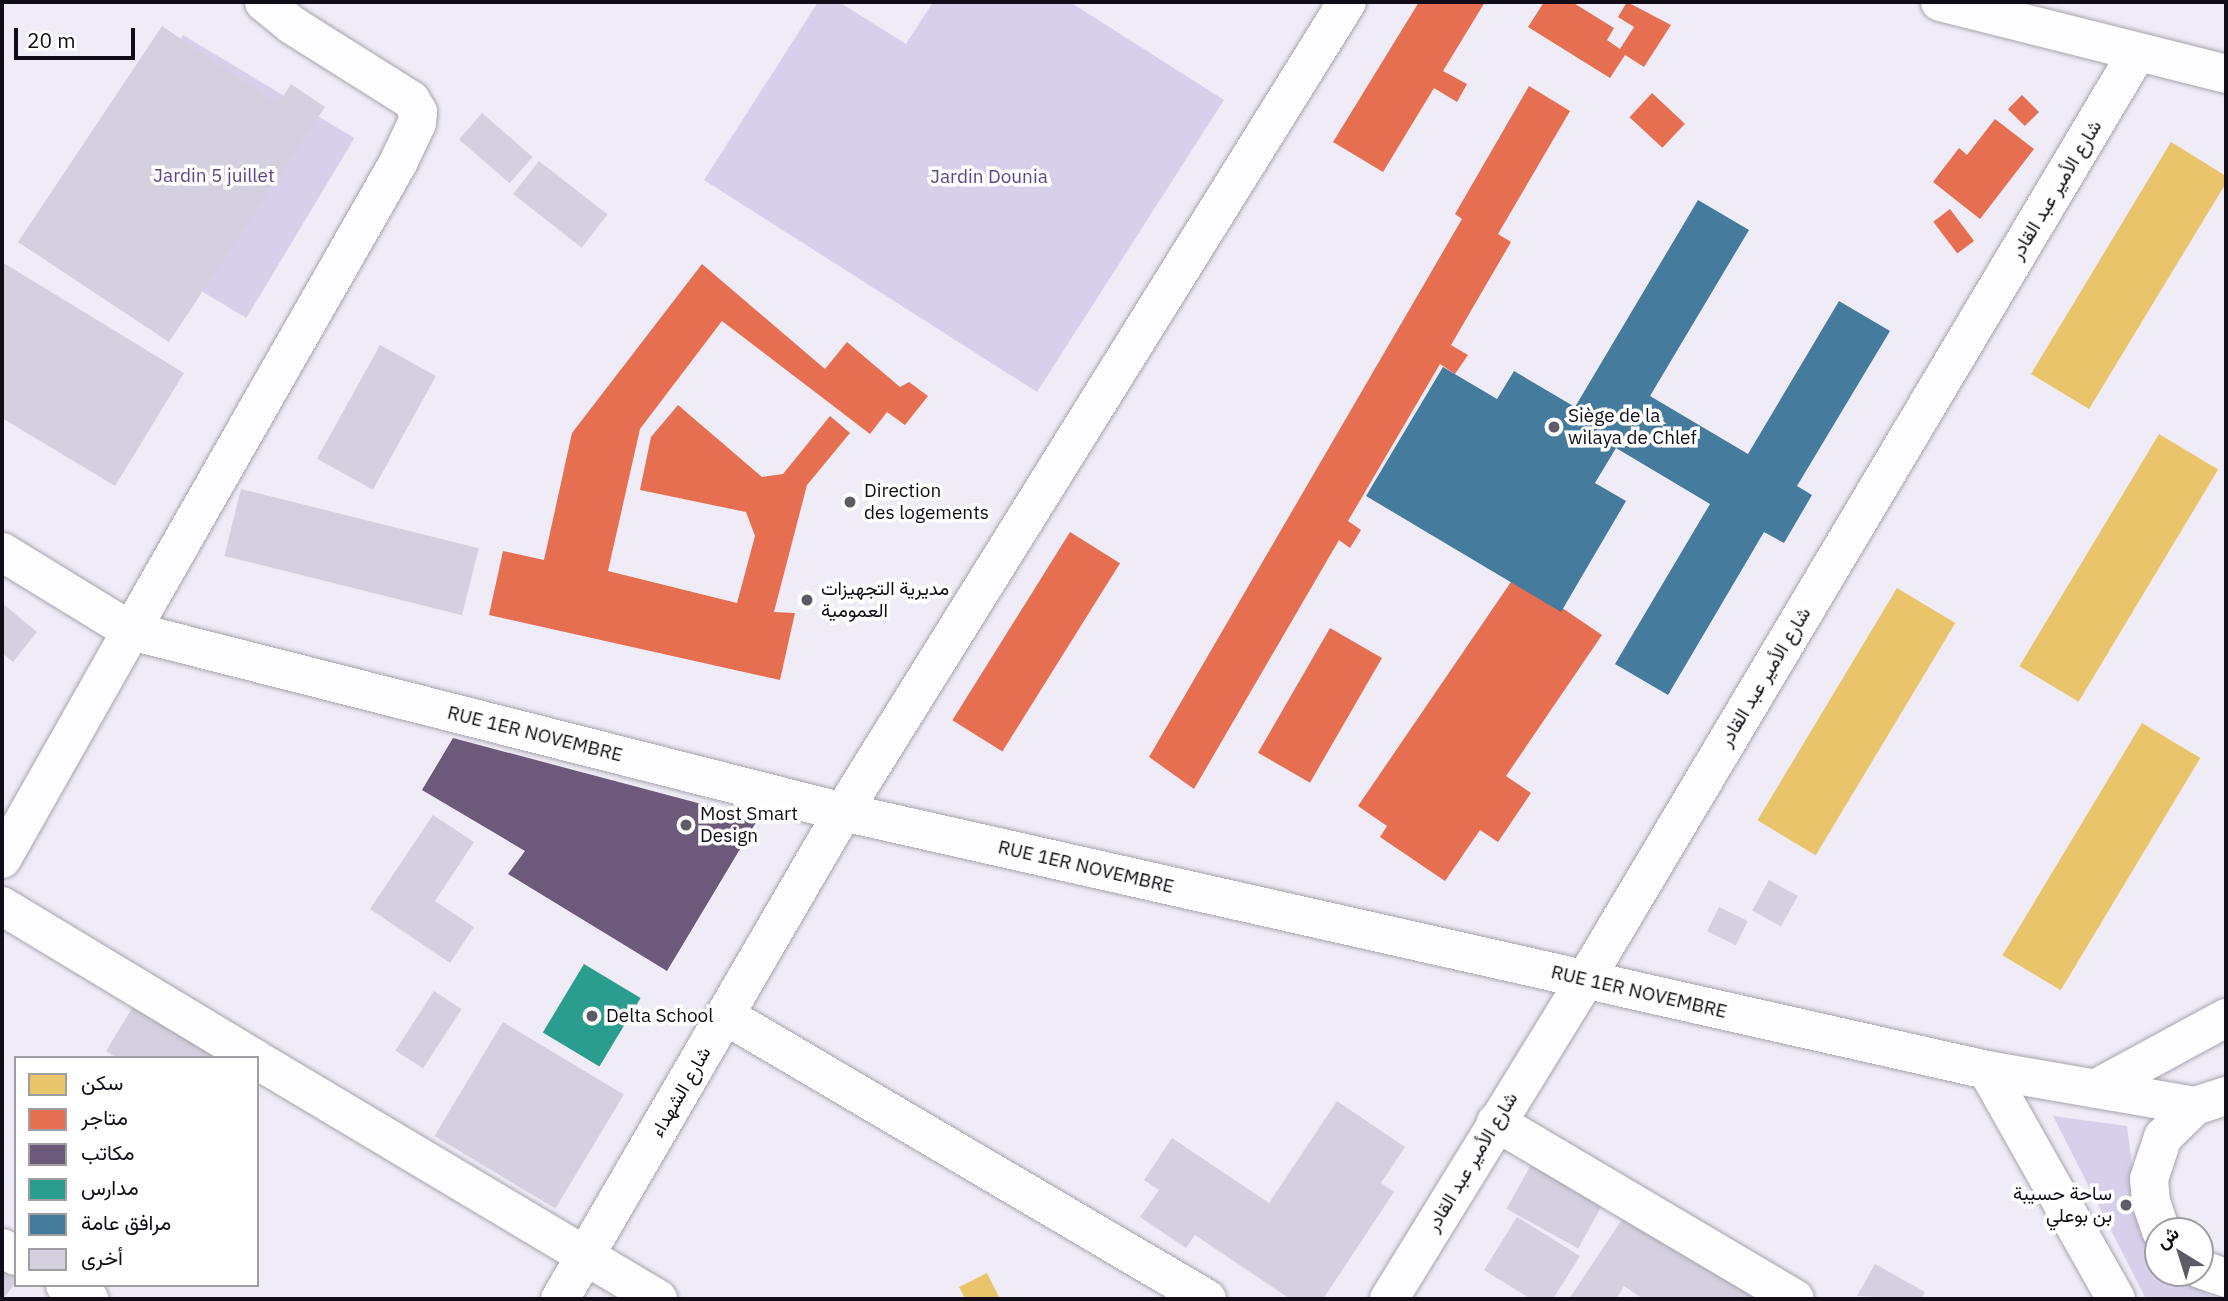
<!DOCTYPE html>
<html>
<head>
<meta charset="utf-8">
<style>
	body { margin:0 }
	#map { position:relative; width:2228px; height:1301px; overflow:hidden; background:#efecf7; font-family:"IBM Plex Sans",Vazirmatn,sans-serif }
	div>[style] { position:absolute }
	.green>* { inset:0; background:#d8d0eb; transform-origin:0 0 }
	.homes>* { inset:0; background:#e9c46a; transform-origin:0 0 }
	.shops>* { inset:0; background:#e76f51; transform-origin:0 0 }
	.offices>* { inset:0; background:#6d597a }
	.schools>* { inset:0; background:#2a9d8f; transform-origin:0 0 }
	.public>* { inset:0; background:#457b9d }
	.building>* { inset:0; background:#d5d0df; transform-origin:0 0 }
	.roads { filter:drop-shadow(0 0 2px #a7a4ae) drop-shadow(0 0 2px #a7a4ae) }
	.street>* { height:38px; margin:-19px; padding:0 19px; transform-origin:19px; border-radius:19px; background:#fdfcfe }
	.secondary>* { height:38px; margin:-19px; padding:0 19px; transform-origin:19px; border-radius:19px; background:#fdfcfe }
	.dots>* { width:19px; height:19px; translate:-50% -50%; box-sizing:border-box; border:4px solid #fff; border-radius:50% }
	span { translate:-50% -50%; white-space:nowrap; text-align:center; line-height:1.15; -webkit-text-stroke:7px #fff; paint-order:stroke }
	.park-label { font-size:19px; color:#5d4688 }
	.street-label { font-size:19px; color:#100d18 }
	.poi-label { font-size:19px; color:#100d18 }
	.left { translate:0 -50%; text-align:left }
	.right { translate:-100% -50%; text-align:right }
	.frame { position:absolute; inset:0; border:4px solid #100d18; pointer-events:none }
	.legend { position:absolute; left:14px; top:1056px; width:245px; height:231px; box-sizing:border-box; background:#fff; border:2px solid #9f9ea3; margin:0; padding:9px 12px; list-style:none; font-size:21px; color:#100d18 }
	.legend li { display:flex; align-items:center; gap:14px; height:35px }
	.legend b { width:35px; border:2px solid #9f9ea3 }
	.north { position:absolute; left:2144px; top:1217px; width:70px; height:70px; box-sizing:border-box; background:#fff; border:2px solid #9f9ea3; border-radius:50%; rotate:322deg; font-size:19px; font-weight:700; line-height:28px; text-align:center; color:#100d18 }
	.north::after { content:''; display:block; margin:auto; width:24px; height:32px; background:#5e5b66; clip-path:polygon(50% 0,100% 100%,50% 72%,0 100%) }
	.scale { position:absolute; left:14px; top:28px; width:121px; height:32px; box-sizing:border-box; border:4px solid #100d18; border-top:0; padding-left:9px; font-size:21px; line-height:24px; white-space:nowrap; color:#100d18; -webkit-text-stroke:5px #fff; paint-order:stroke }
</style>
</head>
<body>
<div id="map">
	<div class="green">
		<i style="clip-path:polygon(818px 2px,839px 2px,906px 44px,933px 2px,1070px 2px,1224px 100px,1037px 392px,704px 180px)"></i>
		<i style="left:183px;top:35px;width:200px;height:210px;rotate:31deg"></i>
		<i style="clip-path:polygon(2053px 1116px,2127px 1126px,2139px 1216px,2158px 1246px,2158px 1273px,2178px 1273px,2215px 1299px,2146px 1299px)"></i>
	</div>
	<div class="homes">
		<i style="clip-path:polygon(2171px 142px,2226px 176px,2226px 183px,2089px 409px,2031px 374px)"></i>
		<i style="left:2159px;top:434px;width:69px;height:271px;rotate:31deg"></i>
		<i style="left:1897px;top:588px;width:68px;height:271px;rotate:31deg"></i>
		<i style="left:2142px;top:723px;width:68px;height:271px;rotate:31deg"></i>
		<i style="clip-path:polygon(987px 1273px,1000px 1299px,965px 1299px,959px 1287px)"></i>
	</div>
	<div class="shops">
		<i style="clip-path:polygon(1419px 2px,1485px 2px,1443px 71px,1467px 84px,1457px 102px,1434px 88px,1383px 172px,1333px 142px)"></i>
		<i style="clip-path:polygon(1544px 2px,1572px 2px,1614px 28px,1607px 40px,1620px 49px,1634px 27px,1618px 17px,1627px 2px,1671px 25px,1644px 67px,1625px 55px,1610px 78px,1528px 27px)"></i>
		<i style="clip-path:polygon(1529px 86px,1570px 111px,1498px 234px,1511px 242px,1451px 345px,1468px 355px,1455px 374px,1440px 364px,1348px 521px,1361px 530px,1350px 548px,1339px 540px,1194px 789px,1149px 757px,1462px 219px,1455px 214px)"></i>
		<i style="left:1652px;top:93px;width:45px;height:33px;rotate:43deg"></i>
		<i style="left:2022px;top:95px;width:24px;height:20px;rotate:45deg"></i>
		<i style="clip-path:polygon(1995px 119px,2034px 149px,1980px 219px,1933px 182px,1959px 148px,1967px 155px)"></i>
		<i style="left:1950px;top:209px;width:40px;height:21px;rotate:53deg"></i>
		<i style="clip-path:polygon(702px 264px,825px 369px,847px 342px,900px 387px,909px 382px,928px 396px,905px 425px,887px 412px,870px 434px,722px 321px,640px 429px,608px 571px,737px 603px,755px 536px,746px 512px,640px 490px,651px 437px,678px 405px,762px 477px,783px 474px,830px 416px,850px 433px,807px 485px,774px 612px,795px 613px,780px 680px,489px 615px,503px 551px,544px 560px,572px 433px)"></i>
		<i style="left:1070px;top:532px;width:59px;height:222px;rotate:32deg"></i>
		<i style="clip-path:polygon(1515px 576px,1602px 635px,1506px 776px,1531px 793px,1498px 842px,1480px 830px,1445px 881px,1380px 837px,1387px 826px,1358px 806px)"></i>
		<i style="left:1330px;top:628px;width:60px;height:144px;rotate:30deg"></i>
	</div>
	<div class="offices">
		<i style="clip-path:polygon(453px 738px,758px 819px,667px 971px,508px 874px,525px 851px,422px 790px)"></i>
	</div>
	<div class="schools">
		<i style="left:584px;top:964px;width:66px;height:80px;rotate:31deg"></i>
	</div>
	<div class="public">
		<i style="clip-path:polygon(1698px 200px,1749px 230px,1650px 396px,1748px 454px,1839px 301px,1890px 331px,1797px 486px,1812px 495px,1784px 543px,1764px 532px,1668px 695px,1615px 664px,1710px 504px,1616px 448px,1595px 483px,1626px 501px,1561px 612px,1366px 496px,1443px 367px,1497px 399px,1514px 371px,1575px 407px)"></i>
	</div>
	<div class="building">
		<i style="clip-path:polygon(162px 26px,278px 104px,291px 84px,325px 107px,169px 342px,18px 242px)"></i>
		<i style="left:482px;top:113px;width:67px;height:35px;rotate:41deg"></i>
		<i style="left:539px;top:161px;width:87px;height:42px;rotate:38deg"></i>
		<i style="clip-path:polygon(2px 262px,184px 373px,115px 486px,2px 418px)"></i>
		<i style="left:380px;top:345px;width:64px;height:130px;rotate:29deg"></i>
		<i style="left:241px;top:489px;width:245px;height:69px;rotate:14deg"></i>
		<i style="clip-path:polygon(2px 603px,37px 632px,13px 662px,2px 653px)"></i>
		<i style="clip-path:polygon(433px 815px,474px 842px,435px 901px,474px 927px,450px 963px,370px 909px)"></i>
		<i style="left:1769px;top:880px;width:33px;height:35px;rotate:29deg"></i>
		<i style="left:1719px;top:907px;width:32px;height:27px;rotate:26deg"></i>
		<i style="left:434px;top:991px;width:33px;height:71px;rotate:33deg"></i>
		<i style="clip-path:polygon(139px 997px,236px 1058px,117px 1058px,106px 1051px)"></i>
		<i style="left:503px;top:1022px;width:141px;height:133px;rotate:31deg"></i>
		<i style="clip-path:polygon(1337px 1101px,1405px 1147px,1381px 1183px,1394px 1192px,1323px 1299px,1290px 1299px,1195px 1235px,1186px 1248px,1140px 1217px,1159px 1190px,1144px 1180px,1172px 1138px,1269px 1203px)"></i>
		<i style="left:1538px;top:1152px;width:82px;height:65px;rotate:29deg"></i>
		<i style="clip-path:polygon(1633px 1203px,1768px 1299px,1643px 1299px,1624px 1286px,1616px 1299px,1569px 1299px)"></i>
		<i style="clip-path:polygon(1517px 1217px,1580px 1256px,1553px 1299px,1531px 1299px,1484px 1270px)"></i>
		<i style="clip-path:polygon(2px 1243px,16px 1253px,16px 1282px,3px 1299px)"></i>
		<i style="clip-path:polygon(1875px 1264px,1925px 1292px,1921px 1299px,1857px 1296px)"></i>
	</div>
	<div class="roads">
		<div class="street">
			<i style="left:1940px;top:2px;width:295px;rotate:14.1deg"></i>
			<i style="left:2px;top:552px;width:151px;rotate:31.5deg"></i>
			<i style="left:131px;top:631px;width:539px;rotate:-60.29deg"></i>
			<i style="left:398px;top:163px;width:44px;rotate:-64.6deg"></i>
			<i style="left:417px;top:123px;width:11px;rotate:-85deg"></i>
			<i style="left:418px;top:112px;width:14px;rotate:-120deg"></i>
			<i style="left:411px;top:100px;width:141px;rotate:-147.8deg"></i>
			<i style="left:292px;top:25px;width:36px;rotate:-141deg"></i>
			<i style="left:843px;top:812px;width:954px;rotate:-58.11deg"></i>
			<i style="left:2px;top:906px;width:294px;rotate:31.1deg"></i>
			<i style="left:1585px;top:980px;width:1079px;rotate:-59.23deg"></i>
			<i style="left:726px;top:1016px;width:558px;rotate:30.47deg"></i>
			<i style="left:257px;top:1060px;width:467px;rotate:30.8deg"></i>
			<i style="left:1987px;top:1070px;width:263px;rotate:60.6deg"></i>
			<i style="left:1496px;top:1122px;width:347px;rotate:30.6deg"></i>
			<i style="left:2px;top:1248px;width:16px;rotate:30deg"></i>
			<i style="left:65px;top:1285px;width:28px;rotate:30deg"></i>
		</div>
		<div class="secondary">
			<i style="left:2px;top:859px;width:262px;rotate:-60.5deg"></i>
			<i style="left:131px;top:631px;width:735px;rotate:14.26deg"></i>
			<i style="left:843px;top:812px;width:1173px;rotate:12.71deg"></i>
			<i style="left:1987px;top:1070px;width:211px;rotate:9.8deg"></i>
			<i style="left:2095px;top:1089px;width:149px;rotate:-28.5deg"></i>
			<i style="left:2161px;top:1231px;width:31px;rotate:-109deg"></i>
			<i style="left:2151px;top:1202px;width:23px;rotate:-95deg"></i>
			<i style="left:2149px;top:1179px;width:44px;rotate:-71.6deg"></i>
			<i style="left:2163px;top:1137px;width:45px;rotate:-44.1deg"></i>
			<i style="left:2195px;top:1106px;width:33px;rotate:-18deg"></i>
			<i style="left:2200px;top:1269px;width:28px;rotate:19deg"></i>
			<i style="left:560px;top:1299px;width:563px;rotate:-59.84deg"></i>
			<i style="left:1389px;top:1299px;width:374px;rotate:-58.4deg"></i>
		</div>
	</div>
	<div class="dots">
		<i style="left:1554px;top:427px;background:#5e5b66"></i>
		<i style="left:850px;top:502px;background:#5e5b66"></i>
		<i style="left:807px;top:600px;background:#5e5b66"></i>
		<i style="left:686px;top:825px;background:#5e5b66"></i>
		<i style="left:592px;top:1016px;background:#5e5b66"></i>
		<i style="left:2126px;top:1205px;background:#5e5b66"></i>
	</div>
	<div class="park-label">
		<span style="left:214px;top:176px">Jardin 5 juillet</span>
		<span style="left:989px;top:177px">Jardin Dounia</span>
	</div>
	<div class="street-label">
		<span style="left:2056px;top:190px;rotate:-59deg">شارع الأمير عبد القادر</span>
		<span style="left:1765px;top:677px;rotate:-59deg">شارع الأمير عبد القادر</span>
		<span style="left:535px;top:734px;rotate:14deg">RUE 1ER NOVEMBRE</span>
		<span style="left:1086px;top:867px;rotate:13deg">RUE 1ER NOVEMBRE</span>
		<span style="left:1639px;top:992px;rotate:13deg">RUE 1ER NOVEMBRE</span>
		<span style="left:681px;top:1092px;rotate:-60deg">شارع الشهداء</span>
		<span style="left:1472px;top:1162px;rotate:-59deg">شارع الأمير عبد القادر</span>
	</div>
	<div class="poi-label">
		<span class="left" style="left:1568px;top:427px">Siège de la<br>wilaya de Chlef</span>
		<span class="left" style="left:864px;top:502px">Direction<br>des logements</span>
		<span class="left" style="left:821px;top:600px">مديرية التجهيزات<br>العمومية</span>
		<span class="left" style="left:700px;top:825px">Most Smart<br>Design</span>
		<span class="left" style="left:606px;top:1016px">Delta School</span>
		<span class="right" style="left:2112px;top:1205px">ساحة حسيبة<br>بن بوعلي</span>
	</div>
	<div class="frame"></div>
	<ul class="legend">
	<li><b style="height:19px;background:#e9c46a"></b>سكن</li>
	<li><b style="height:19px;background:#e76f51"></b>متاجر</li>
	<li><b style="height:19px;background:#6d597a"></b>مكاتب</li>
	<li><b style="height:19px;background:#2a9d8f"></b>مدارس</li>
	<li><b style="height:19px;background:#457b9d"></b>مرافق عامة</li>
	<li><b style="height:19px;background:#d5d0df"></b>أخرى</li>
	</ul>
	<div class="north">ش</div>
	<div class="scale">20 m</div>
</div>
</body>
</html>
